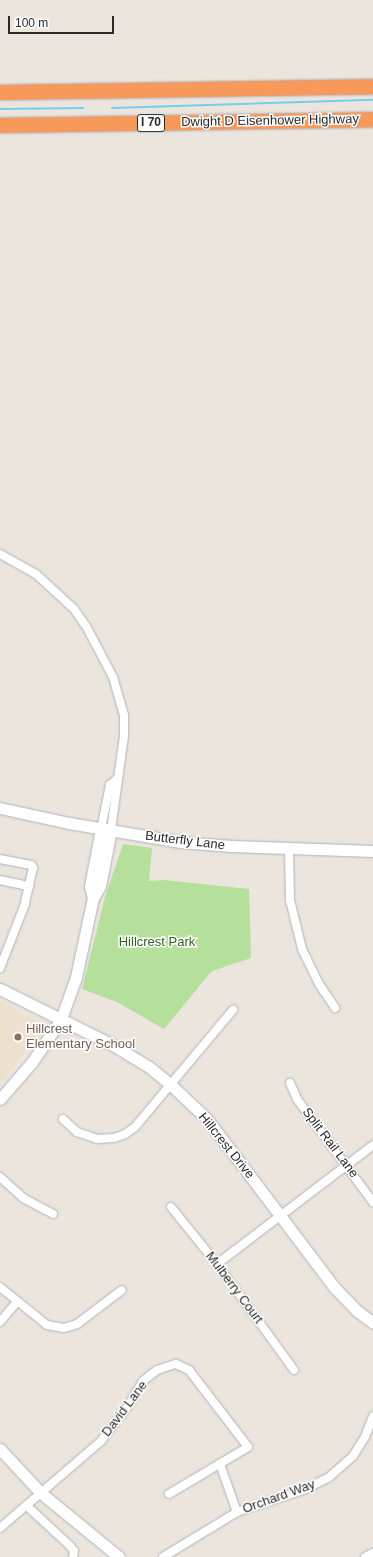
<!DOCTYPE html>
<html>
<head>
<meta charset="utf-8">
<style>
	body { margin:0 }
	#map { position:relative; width:373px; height:1557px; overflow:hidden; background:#ece5dd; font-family:Arial,sans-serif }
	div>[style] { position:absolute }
	.education>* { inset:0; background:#ede1cd }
	.green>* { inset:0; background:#b5e09b }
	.stream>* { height:2px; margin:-1px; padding:0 1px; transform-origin:1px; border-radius:1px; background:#74cfea }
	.roads { filter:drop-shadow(0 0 1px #b0b4bd) drop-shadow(0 0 1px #b0b4bd) }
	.street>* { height:8px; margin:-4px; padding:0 4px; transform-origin:4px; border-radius:4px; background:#fff }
	.secondary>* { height:11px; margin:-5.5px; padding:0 5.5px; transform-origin:5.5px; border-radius:5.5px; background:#fff }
	.highway>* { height:15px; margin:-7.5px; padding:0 7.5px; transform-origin:7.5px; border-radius:7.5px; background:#f8995c }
	.dots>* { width:11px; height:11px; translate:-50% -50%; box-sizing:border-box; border:2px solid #fff; border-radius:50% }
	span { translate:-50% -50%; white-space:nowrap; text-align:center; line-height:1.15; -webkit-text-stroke:3px #fff; paint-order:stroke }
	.shield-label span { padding:1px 3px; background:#fff; border:1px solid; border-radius:3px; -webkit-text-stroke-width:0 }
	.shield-label { font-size:12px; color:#2a2a2a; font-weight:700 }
	.street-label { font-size:13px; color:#2a2a2a }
	.park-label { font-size:13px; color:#2f651d }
	.education-label { font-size:13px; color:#785e54 }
	.left { translate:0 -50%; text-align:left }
	.scale { position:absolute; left:8px; top:16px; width:106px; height:18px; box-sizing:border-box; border:2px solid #2a2a2a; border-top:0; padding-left:5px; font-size:12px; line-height:14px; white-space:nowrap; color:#2a2a2a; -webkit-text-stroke:3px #fff; paint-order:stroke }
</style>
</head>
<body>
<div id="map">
	<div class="education">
		<i style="clip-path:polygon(0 1001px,43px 1025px,31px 1044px,0 1084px)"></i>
	</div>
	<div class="green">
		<i style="clip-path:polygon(123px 844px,152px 848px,149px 881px,164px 880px,249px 889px,251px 958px,212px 971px,164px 1029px,117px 1002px,82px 989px,105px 897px)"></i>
	</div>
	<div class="stream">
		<i style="left:112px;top:108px;width:261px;rotate:-1.8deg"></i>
		<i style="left:0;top:109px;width:83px;rotate:-0.7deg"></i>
	</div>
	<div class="roads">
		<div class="street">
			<i style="left:0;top:554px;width:41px;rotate:29.1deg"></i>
			<i style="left:36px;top:574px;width:52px;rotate:42.6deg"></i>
			<i style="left:74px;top:609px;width:21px;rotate:55deg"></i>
			<i style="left:86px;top:626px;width:58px;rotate:62.1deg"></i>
			<i style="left:113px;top:677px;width:40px;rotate:74deg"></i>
			<i style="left:124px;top:715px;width:21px;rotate:90deg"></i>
			<i style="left:124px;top:736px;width:95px;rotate:97.9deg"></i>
			<i style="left:101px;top:829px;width:45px;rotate:-78.4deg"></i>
			<i style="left:110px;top:785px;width:9px;rotate:-41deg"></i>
			<i style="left:289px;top:848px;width:52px;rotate:88.9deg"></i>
			<i style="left:290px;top:900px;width:50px;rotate:76.2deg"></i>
			<i style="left:302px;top:949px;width:39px;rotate:64deg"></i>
			<i style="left:319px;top:984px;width:29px;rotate:56deg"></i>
			<i style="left:0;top:859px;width:32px;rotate:11deg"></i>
			<i style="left:31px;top:865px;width:4px;rotate:56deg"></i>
			<i style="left:33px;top:868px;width:37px;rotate:103deg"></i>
			<i style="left:25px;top:904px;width:69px;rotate:111.3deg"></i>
			<i style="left:0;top:880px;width:30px;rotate:12deg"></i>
			<i style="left:290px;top:1083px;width:17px;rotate:66deg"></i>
			<i style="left:297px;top:1099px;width:128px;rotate:53.6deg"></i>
			<i style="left:63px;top:1119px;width:19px;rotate:43deg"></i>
			<i style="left:77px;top:1132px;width:21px;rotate:19deg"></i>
			<i style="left:97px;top:1139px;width:17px;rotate:-3deg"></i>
			<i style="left:114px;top:1138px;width:12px;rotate:-20deg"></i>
			<i style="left:125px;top:1134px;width:12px;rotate:-35deg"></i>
			<i style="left:135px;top:1127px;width:153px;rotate:-50.1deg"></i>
			<i style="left:0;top:1177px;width:31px;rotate:42deg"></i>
			<i style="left:23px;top:1198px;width:34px;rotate:28deg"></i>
			<i style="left:171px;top:1207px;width:73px;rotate:51.1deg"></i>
			<i style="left:217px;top:1264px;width:131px;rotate:54deg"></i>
			<i style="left:217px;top:1264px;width:196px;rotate:-37.3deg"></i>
			<i style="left:0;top:1287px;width:60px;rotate:39deg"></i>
			<i style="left:47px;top:1325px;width:17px;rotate:10deg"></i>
			<i style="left:64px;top:1328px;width:14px;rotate:-17deg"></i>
			<i style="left:77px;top:1324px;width:56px;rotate:-37.1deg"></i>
			<i style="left:0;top:1322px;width:26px;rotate:-50deg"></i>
			<i style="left:220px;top:1464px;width:51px;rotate:70.5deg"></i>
			<i style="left:27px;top:1506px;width:59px;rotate:42.9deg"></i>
			<i style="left:70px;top:1546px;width:6px;rotate:51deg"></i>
			<i style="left:74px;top:1551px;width:6px;rotate:99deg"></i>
			<i style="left:0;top:1528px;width:133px;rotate:-40.7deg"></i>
			<i style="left:101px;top:1441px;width:44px;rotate:-52.4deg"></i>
			<i style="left:128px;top:1406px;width:29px;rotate:-59deg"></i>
			<i style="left:143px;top:1381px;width:18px;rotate:-38deg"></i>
			<i style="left:157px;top:1370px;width:20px;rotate:-18deg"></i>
			<i style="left:176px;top:1364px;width:14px;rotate:25deg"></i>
			<i style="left:189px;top:1370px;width:97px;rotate:52.5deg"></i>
			<i style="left:248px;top:1447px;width:92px;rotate:149.3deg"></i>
			<i style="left:163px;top:1557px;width:87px;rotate:-31.3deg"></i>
			<i style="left:237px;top:1512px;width:73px;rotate:-18.4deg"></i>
			<i style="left:306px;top:1489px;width:25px;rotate:-27deg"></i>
			<i style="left:328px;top:1478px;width:33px;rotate:-41deg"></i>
			<i style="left:353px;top:1456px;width:22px;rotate:-58deg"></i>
			<i style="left:365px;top:1437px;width:22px;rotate:-69deg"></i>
			<i style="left:365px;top:1557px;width:9px;rotate:-27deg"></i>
		</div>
		<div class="secondary">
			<i style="left:0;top:808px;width:71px;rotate:12.3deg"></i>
			<i style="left:69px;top:823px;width:113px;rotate:9.7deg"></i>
			<i style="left:180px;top:842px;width:52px;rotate:4.4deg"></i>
			<i style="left:232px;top:846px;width:141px;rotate:2deg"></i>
			<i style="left:93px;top:898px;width:12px;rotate:-104deg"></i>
			<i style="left:90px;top:886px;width:58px;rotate:-79.1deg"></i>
			<i style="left:0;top:989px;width:126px;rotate:26.4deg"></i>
			<i style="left:113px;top:1045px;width:42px;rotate:31.4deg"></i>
			<i style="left:149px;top:1067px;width:28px;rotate:39deg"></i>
			<i style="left:171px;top:1085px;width:50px;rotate:43.4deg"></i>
			<i style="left:207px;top:1119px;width:212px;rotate:52.9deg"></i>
			<i style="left:335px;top:1288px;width:30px;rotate:46deg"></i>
			<i style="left:356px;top:1310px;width:21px;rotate:37deg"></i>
			<i style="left:0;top:1099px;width:49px;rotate:-49.1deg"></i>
			<i style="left:32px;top:1062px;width:52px;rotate:-56deg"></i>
			<i style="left:61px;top:1019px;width:45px;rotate:-70.3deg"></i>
			<i style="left:76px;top:977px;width:81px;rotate:-77.9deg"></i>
			<i style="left:93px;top:898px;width:14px;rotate:-60deg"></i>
			<i style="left:100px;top:886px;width:57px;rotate:-78.9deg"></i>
			<i style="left:0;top:1449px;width:60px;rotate:47deg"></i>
			<i style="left:41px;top:1493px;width:101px;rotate:39.4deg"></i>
		</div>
		<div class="highway">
			<i style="left:0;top:92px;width:373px;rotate:-0.9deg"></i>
			<i style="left:0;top:125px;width:373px;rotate:-0.9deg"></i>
		</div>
	</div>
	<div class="dots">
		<i style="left:18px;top:1037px;background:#8d6e63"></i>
	</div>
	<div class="shield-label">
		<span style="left:151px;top:123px">I 70</span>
	</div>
	<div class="street-label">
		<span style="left:270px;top:121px;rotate:-1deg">Dwight D Eisenhower Highway</span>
		<span style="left:185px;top:841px;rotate:7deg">Butterfly Lane</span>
		<span style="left:330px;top:1143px;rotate:53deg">Split Rail Lane</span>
		<span style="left:226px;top:1146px;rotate:51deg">Hillcrest Drive</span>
		<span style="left:234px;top:1288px;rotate:53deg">Mulberry Court</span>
		<span style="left:125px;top:1409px;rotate:-53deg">David Lane</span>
		<span style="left:279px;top:1497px;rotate:-20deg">Orchard Way</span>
	</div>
	<div class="park-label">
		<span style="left:157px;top:942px">Hillcrest Park</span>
	</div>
	<div class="education-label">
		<span class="left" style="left:26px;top:1037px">Hillcrest<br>Elementary School</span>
	</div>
	<div class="scale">100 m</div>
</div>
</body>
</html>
